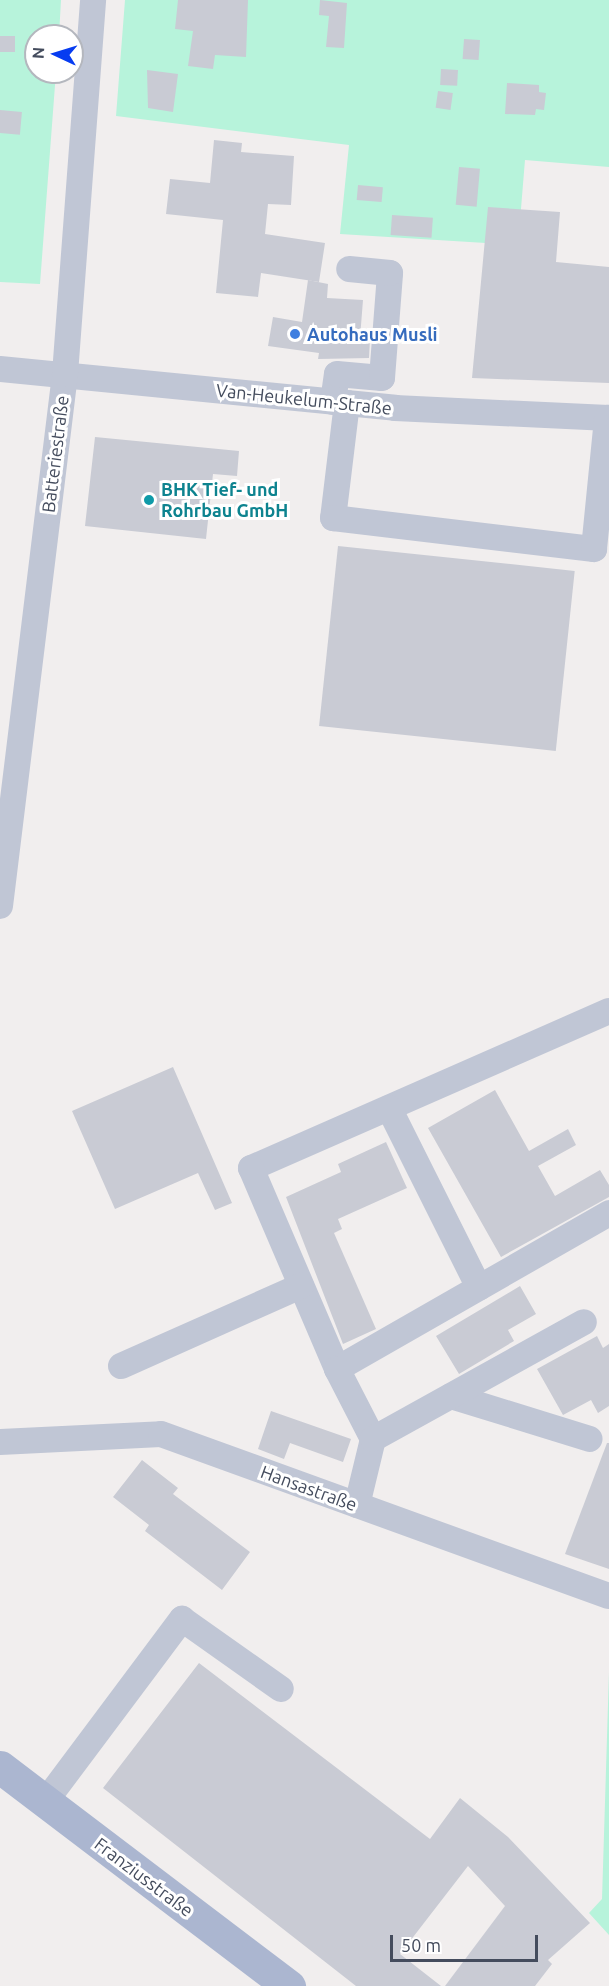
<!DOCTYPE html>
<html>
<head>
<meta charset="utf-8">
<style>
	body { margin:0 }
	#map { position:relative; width:609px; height:1986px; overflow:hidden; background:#f1eeee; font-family:Ubuntu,sans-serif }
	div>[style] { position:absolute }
	.green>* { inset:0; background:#b7f3db }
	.building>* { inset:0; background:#c9cbd4; transform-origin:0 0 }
	.minor>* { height:26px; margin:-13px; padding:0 13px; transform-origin:13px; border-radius:13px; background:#c0c6d5 }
	.major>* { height:33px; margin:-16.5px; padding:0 16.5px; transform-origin:16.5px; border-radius:16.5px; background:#abb6d0 }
	.dots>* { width:16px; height:16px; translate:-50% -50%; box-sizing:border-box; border:3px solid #fff; border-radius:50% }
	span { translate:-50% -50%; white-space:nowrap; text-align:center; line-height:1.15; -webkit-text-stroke:6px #fff; paint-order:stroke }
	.shop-label { font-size:18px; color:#366cbe; font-weight:700 }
	.left { translate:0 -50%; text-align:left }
	.street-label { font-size:18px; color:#444c5d }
	.culture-label { font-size:18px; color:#0d838f; font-weight:700 }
	.north { position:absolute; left:24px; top:24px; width:60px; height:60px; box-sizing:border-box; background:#fff; border:2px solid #b4b7be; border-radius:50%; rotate:274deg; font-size:16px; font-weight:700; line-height:24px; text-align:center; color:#444c5d }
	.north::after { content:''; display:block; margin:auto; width:21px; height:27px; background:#073cf1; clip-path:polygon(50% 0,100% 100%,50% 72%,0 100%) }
	.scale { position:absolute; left:390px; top:1935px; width:148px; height:27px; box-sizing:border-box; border:3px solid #444c5d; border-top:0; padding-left:8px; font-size:18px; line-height:21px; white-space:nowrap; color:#444c5d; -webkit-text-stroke:4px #fff; paint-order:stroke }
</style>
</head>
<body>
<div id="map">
	<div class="green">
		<i style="clip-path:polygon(0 0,61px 0,59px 36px,36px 36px,36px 72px,56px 72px,40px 284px,0 282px)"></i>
		<i style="clip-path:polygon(125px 0,609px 0,609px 167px,525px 160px,518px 245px,340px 234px,349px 145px,116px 116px)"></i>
		<i style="clip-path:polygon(609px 1672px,609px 1935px,589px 1913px,602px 1899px)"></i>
	</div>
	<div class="building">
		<i style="clip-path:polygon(178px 0,248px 0,246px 57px,215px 55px,213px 69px,188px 66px,193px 31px,175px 29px)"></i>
		<i style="clip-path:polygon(320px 0,347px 3px,344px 48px,326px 47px,329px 16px,319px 15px)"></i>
		<i style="left:0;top:36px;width:15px;height:16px"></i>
		<i style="left:464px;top:39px;width:16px;height:20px;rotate:4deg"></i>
		<i style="left:441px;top:69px;width:17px;height:16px;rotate:3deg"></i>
		<i style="clip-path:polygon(147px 70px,178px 74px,173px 112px,148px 108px)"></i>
		<i style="clip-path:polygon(507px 83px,539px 85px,539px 92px,546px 93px,544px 110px,536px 109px,535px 115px,505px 114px)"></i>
		<i style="left:438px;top:91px;width:15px;height:17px;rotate:8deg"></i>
		<i style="left:0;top:110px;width:22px;height:23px;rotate:5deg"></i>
		<i style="clip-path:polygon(214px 140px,242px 143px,241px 152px,294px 156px,291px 205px,268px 204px,265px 234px,325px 243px,319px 282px,261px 273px,258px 297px,216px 293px,223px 220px,166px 214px,170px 179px,210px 183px)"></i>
		<i style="left:459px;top:167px;width:21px;height:38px;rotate:5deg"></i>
		<i style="left:358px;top:185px;width:25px;height:15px;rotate:5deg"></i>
		<i style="clip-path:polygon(488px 207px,560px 212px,556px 262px,609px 267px,609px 383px,472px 378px)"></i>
		<i style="left:392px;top:215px;width:41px;height:20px;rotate:4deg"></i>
		<i style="clip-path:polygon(308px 280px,328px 284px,327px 298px,363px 300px,360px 338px,370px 339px,369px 358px,318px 359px,319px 353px,268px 346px,273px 317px,302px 322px)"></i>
		<i style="clip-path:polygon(95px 437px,239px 451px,237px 476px,213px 474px,206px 539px,85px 526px)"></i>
		<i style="left:338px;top:546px;width:238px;height:181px;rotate:6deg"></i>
		<i style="clip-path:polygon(173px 1067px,232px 1203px,215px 1210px,198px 1173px,115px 1209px,72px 1111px)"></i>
		<i style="clip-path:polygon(495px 1090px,529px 1151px,568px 1129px,576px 1145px,538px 1166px,555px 1196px,600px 1170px,609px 1185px,609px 1197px,501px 1257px,428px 1128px)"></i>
		<i style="clip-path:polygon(386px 1142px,407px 1188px,338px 1219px,342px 1229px,334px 1233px,376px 1329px,343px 1344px,286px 1197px,341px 1172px,338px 1164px)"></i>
		<i style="clip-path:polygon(520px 1286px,536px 1314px,508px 1330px,514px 1341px,459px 1374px,436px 1336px)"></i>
		<i style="clip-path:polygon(597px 1336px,603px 1348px,609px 1344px,609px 1406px,598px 1413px,591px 1400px,563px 1415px,537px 1369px)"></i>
		<i style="clip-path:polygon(271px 1411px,351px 1439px,343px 1462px,290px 1443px,284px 1459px,258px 1449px)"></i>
		<i style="clip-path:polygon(607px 1443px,609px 1443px,609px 1569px,565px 1554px)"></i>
		<i style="clip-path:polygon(142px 1460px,178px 1488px,173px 1494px,250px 1552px,222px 1590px,145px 1531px,149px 1525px,113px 1497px)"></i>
		<i style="clip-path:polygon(199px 1663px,430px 1839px,460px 1798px,508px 1837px,590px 1923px,548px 1960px,552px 1964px,535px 1986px,445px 1986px,505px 1906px,468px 1866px,400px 1954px,441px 1986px,356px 1986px,103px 1788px)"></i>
	</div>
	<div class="minor">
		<i style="left:0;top:369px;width:397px;rotate:5.6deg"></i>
		<i style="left:395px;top:408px;width:214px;rotate:2.7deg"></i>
		<i style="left:333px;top:402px;width:28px;rotate:-82deg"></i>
		<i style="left:337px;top:374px;width:45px;rotate:5.1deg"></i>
		<i style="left:382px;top:378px;width:105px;rotate:-85.6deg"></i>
		<i style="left:390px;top:273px;width:41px;rotate:-174.4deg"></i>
		<i style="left:347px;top:403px;width:116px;rotate:96.9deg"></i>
		<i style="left:333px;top:518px;width:263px;rotate:6.8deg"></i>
		<i style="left:594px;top:549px;width:132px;rotate:-84.3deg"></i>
		<i style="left:0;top:906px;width:536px;rotate:-83.03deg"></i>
		<i style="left:65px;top:374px;width:375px;rotate:-85.7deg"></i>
		<i style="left:609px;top:1011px;width:391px;rotate:156.3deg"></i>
		<i style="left:251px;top:1168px;width:219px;rotate:66.8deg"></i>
		<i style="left:337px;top:1369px;width:314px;rotate:-29.8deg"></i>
		<i style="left:389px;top:1108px;width:201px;rotate:63.4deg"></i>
		<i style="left:121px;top:1366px;width:197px;rotate:-24deg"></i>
		<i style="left:337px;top:1369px;width:79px;rotate:62.8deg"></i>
		<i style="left:373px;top:1439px;width:68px;rotate:103.6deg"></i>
		<i style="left:451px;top:1396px;width:145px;rotate:17.2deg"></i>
		<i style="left:373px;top:1439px;width:241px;rotate:-29deg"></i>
		<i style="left:0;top:1442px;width:161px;rotate:-2.8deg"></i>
		<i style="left:161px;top:1434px;width:476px;rotate:19.9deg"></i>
		<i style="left:45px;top:1802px;width:229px;rotate:-53.2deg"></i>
		<i style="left:182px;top:1619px;width:121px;rotate:35.3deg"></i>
	</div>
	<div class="major">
		<i style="left:0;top:1767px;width:363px;rotate:37.2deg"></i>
	</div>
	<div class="dots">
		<i style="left:295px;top:334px;background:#3f7fe0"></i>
		<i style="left:149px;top:500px;background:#0f9aa8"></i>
	</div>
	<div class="shop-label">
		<span class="left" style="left:307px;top:334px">Autohaus Musli</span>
	</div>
	<div class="street-label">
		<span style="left:304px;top:399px;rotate:6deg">Van-Heukelum-Straße</span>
		<span style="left:55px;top:454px;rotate:-83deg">Batteriestraße</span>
		<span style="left:309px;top:1488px;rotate:20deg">Hansastraße</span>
		<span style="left:144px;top:1877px;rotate:37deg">Franziusstraße</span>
	</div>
	<div class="culture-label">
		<span class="left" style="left:161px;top:500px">BHK Tief- und<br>Rohrbau GmbH</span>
	</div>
	<div class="north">N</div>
	<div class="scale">50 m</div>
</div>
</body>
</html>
